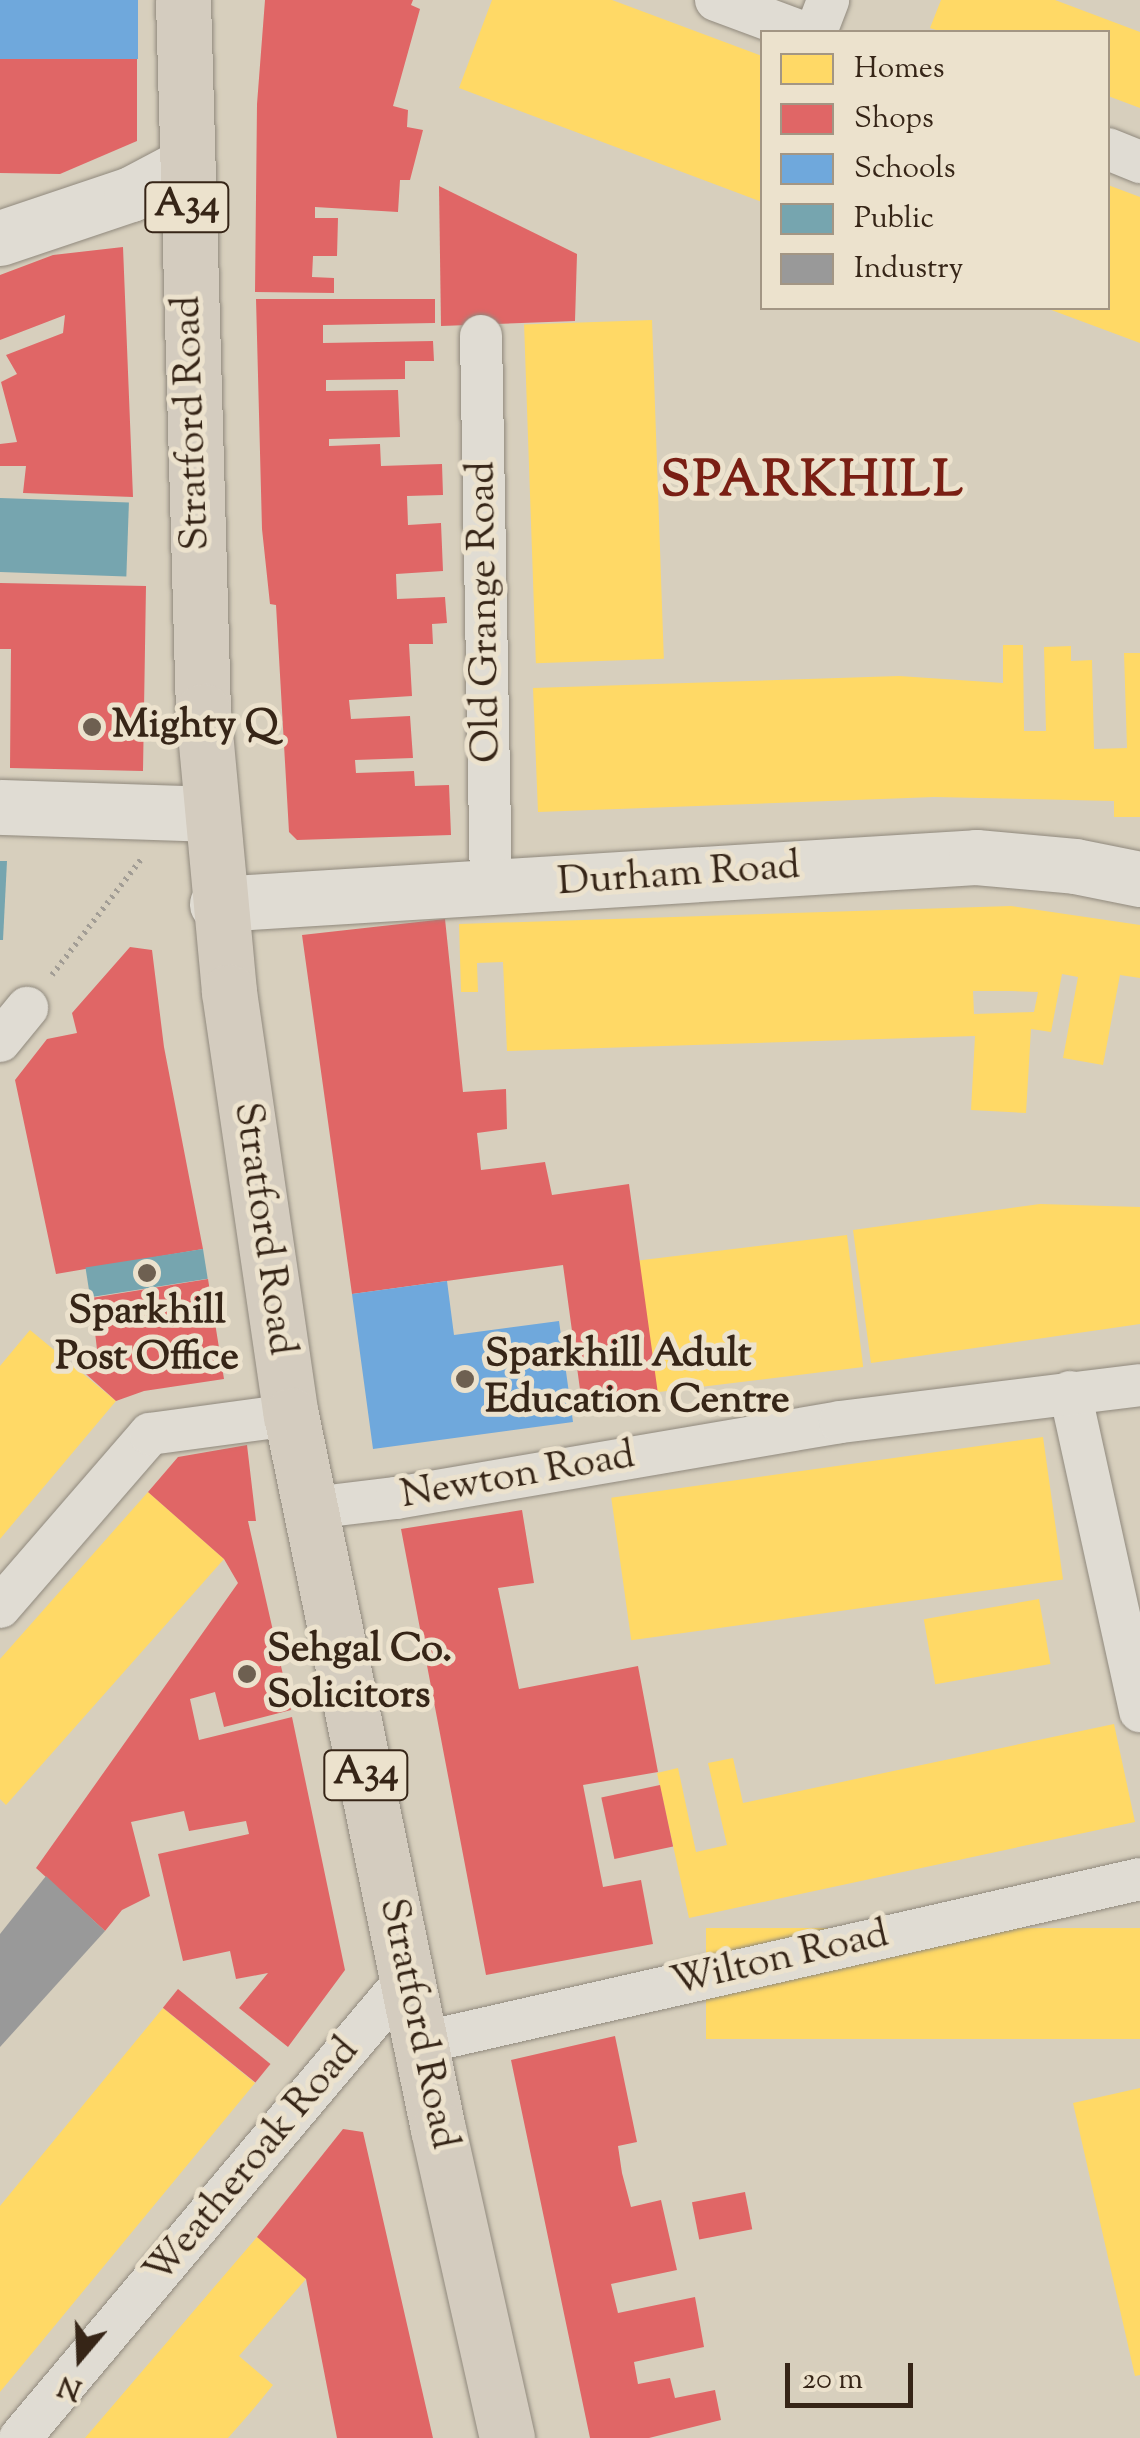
<!DOCTYPE html>
<html>
<head>
<meta charset="utf-8">
<style>
	body { margin:0 }
	#map { position:relative; width:1140px; height:2438px; overflow:hidden; background:#d7cfbd; font-family:"Sorts Mill Goudy",serif }
	div>[style] { position:absolute }
	.homes>* { inset:0; background:#ffd966; transform-origin:0 0 }
	.shops>* { inset:0; background:#e06666; transform-origin:0 0 }
	.schools>* { inset:0; background:#6fa8dc; transform-origin:0 0 }
	.public>* { inset:0; background:#76a5af; transform-origin:0 0 }
	.industry>* { inset:0; background:#999 }
	.path>* { height:6px; margin-top:-3px; transform-origin:0; background:repeating-linear-gradient(90deg,#a29d95 0 2.5px,transparent 0 7.5px) }
	.roads { filter:drop-shadow(0 0 2px #90897d) drop-shadow(0 0 2px #90897d) }
	.street>* { height:42px; margin:-21px; padding:0 21px; transform-origin:21px; border-radius:21px; background:#e0dcd3 }
	.secondary>* { height:55px; margin:-27.5px; padding:0 27.5px; transform-origin:27.5px; border-radius:27.5px; background:#e0dcd3 }
	.highway>* { height:55px; margin:-27.5px; padding:0 27.5px; transform-origin:27.5px; border-radius:27.5px; background:#d4ccbf }
	.dots>* { width:28px; height:28px; translate:-50% -50%; box-sizing:border-box; border:5px solid #ece2cd; border-radius:50% }
	span { translate:-50% -50%; white-space:nowrap; text-align:center; line-height:1.15; -webkit-text-stroke:10px #ece2cd; paint-order:stroke }
	.shield-label span { padding:2px 8px; background:#ece2cd; border:2px solid; border-radius:8px; -webkit-text-stroke-width:0 }
	.shield-label { font-size:38px; color:#362517; font-weight:700 }
	.street-label { font-size:40px; color:#362517 }
	.poi-label { font-size:40px; color:#362517; font-weight:700 }
	.left { translate:0 -50%; text-align:left }
	.district-label { font-size:50px; color:#7a1f14; font-weight:700; letter-spacing:2.5px }
	.legend { position:absolute; left:760px; top:30px; width:350px; height:280px; box-sizing:border-box; background:#ece2cd; border:2px solid #a39684; margin:0; padding:12px 18px; list-style:none; font-size:30px; color:#362517 }
	.legend li { display:flex; align-items:center; gap:20px; height:50px }
	.legend b { width:50px; border:2px solid #a39684 }
	.north { position:absolute; left:30px; top:2308px; width:100px; height:100px; -webkit-text-stroke:8px #ece2cd; paint-order:stroke; rotate:199deg; font-size:28px; font-weight:700; line-height:40px; text-align:center; color:#362517 }
	.north::after { content:''; display:block; margin:auto; width:35px; height:45px; background:#362517; clip-path:polygon(50% 0,100% 100%,50% 72%,0 100%) }
	.scale { position:absolute; left:785px; top:2363px; width:128px; height:45px; box-sizing:border-box; border:5px solid #362517; border-top:0; padding-left:12px; font-size:30px; line-height:35px; white-space:nowrap; color:#362517; -webkit-text-stroke:8px #ece2cd; paint-order:stroke }
</style>
</head>
<body>
<div id="map">
	<div class="homes">
		<i style="clip-path:polygon(492px 0,612px 0,762px 56px,762px 202px,459px 88px)"></i>
		<i style="clip-path:polygon(941px 0,1055px 0,1140px 32px,1140px 108px,1108px 96px,1108px 32px,942px 32px,930px 28px)"></i>
		<i style="clip-path:polygon(1108px 185px,1140px 197px,1140px 343px,1046px 308px,1108px 308px)"></i>
		<i style="left:652px;top:320px;width:339px;height:128px;rotate:88deg"></i>
		<i style="clip-path:polygon(1003px 645px,1023px 645px,1024px 731px,1046px 731px,1044px 647px,1071px 646px,1071px 661px,1092px 660px,1094px 749px,1127px 748px,1124px 653px,1140px 653px,1140px 817px,1114px 817px,1114px 801px,934px 797px,538px 812px,533px 688px,899px 676px,1003px 683px)"></i>
		<i style="clip-path:polygon(evenodd,1011px 906px,1140px 925px,1140px 978px,1120px 975px,1103px 1065px,1063px 1058px,1078px 977px,1062px 974px,1051px 1032px,1031px 1029px,1026px 1113px,971px 1110px,975px 1036px,507px 1051px,503px 962px,477px 963px,478px 992px,461px 992px,459px 924px,1011px 906px,973px 991px,1012px 991px,1038px 992px,1034px 1012px,974px 1014px,973px 991px)"></i>
		<i style="clip-path:polygon(1040px 1204px,1140px 1207px,1140px 1324px,871px 1363px,853px 1230px)"></i>
		<i style="left:847px;top:1235px;width:133px;height:210px;rotate:83deg"></i>
		<i style="clip-path:polygon(30px 1330px,116px 1401px,0 1539px,0 1366px)"></i>
		<i style="left:1043px;top:1437px;width:144px;height:436px;rotate:82deg"></i>
		<i style="clip-path:polygon(148px 1492px,224px 1559px,6px 1805px,0 1799px,0 1659px)"></i>
		<i style="left:1039px;top:1599px;width:66px;height:117px;rotate:80deg"></i>
		<i style="clip-path:polygon(1114px 1724px,1135px 1822px,689px 1918px,657px 1773px,678px 1768px,696px 1852px,727px 1845px,708px 1763px,733px 1758px,743px 1803px)"></i>
		<i style="left:1140px;top:1928px;width:111px;height:434px;rotate:90deg"></i>
		<i style="clip-path:polygon(163px 2008px,255px 2083px,0 2392px,0 2206px)"></i>
		<i style="clip-path:polygon(1140px 2088px,1140px 2375px,1135px 2376px,1073px 2103px)"></i>
		<i style="clip-path:polygon(257px 2237px,306px 2279px,239px 2356px,273px 2385px,250px 2413px,228px 2438px,85px 2438px)"></i>
	</div>
	<div class="shops">
		<i style="clip-path:polygon(265px 0,413px 0,411px 5px,420px 9px,393px 106px,408px 110px,407px 127px,423px 130px,410px 180px,400px 180px,398px 212px,315px 207px,315px 218px,338px 218px,337px 256px,313px 256px,312px 277px,334px 278px,334px 293px,255px 292px,257px 104px)"></i>
		<i style="clip-path:polygon(0 59px,137px 59px,137px 141px,60px 174px,0 173px)"></i>
		<i style="clip-path:polygon(439px 186px,577px 254px,575px 321px,441px 326px)"></i>
		<i style="clip-path:polygon(123px 247px,133px 497px,23px 493px,26px 466px,0 466px,0 444px,17px 442px,1px 382px,17px 374px,6px 355px,63px 333px,65px 315px,0 340px,0 275px,53px 255px)"></i>
		<i style="clip-path:polygon(256px 299px,435px 299px,435px 323px,323px 325px,323px 343px,433px 341px,434px 361px,405px 361px,405px 379px,326px 380px,326px 391px,398px 390px,400px 437px,329px 439px,329px 446px,380px 444px,381px 466px,442px 464px,443px 495px,407px 496px,408px 525px,441px 523px,443px 571px,396px 574px,397px 599px,445px 597px,447px 623px,432px 624px,433px 644px,409px 644px,412px 696px,349px 700px,351px 719px,410px 716px,413px 758px,355px 760px,356px 773px,414px 771px,415px 786px,449px 785px,451px 835px,297px 840px,289px 832px,276px 605px,270px 604px,262px 529px)"></i>
		<i style="clip-path:polygon(0 583px,146px 586px,143px 771px,10px 768px,11px 649px,0 649px)"></i>
		<i style="clip-path:polygon(445px 919px,463px 1092px,506px 1089px,507px 1129px,477px 1133px,481px 1170px,545px 1162px,552px 1195px,629px 1184px,658px 1394px,582px 1404px,563px 1265px,352px 1294px,302px 935px)"></i>
		<i style="clip-path:polygon(130px 947px,152px 950px,164px 1047px,203px 1249px,56px 1274px,15px 1080px,47px 1039px,77px 1033px,72px 1013px)"></i>
		<i style="clip-path:polygon(208px 1279px,224px 1379px,144px 1391px,116px 1401px,77px 1366px,98px 1358px,91px 1298px)"></i>
		<i style="clip-path:polygon(247px 1445px,256px 1521px,248px 1521px,291px 1710px,224px 1727px,215px 1692px,190px 1699px,199px 1740px,292px 1717px,345px 1970px,288px 2047px,239px 2008px,268px 1973px,236px 1979px,230px 1951px,183px 1961px,158px 1854px,249px 1834px,246px 1821px,189px 1831px,184px 1811px,131px 1822px,150px 1896px,122px 1910px,105px 1931px,36px 1868px,238px 1583px,224px 1559px,148px 1492px,178px 1457px)"></i>
		<i style="clip-path:polygon(522px 1510px,534px 1583px,498px 1588px,519px 1689px,638px 1666px,658px 1772px,583px 1785px,603px 1887px,641px 1880px,653px 1944px,486px 1975px,401px 1529px)"></i>
		<i style="left:660px;top:1785px;width:63px;height:60px;rotate:78deg"></i>
		<i style="left:178px;top:1989px;width:119px;height:24px;rotate:39deg"></i>
		<i style="clip-path:polygon(615px 2036px,637px 2142px,618px 2146px,622px 2173px,631px 2207px,661px 2200px,677px 2270px,611px 2284px,618px 2313px,695px 2297px,704px 2347px,634px 2362px,638px 2384px,670px 2378px,675px 2398px,715px 2390px,721px 2420px,649px 2438px,590px 2438px,511px 2060px)"></i>
		<i style="clip-path:polygon(343px 2129px,363px 2132px,433px 2438px,337px 2438px,306px 2279px,257px 2237px)"></i>
		<i style="left:745px;top:2192px;width:38px;height:54px;rotate:79deg"></i>
	</div>
	<div class="schools">
		<i style="left:0;top:0;width:138px;height:59px"></i>
		<i style="clip-path:polygon(447px 1281px,454px 1335px,559px 1321px,573px 1422px,373px 1449px,352px 1294px)"></i>
	</div>
	<div class="public">
		<i style="left:0;top:498px;width:129px;height:74px;rotate:2deg"></i>
		<i style="clip-path:polygon(0 861px,7px 861px,3px 940px,0 940px)"></i>
		<i style="left:203px;top:1249px;width:30px;height:119px;rotate:81deg"></i>
	</div>
	<div class="industry">
		<i style="clip-path:polygon(46px 1876px,105px 1931px,0 2047px,0 1934px)"></i>
	</div>
	<div class="path">
		<i style="left:52px;top:975px;width:148px;rotate:-52.4deg"></i>
	</div>
	<div class="roads">
		<div class="street">
			<i style="left:716px;top:0;width:92px;rotate:20.4deg"></i>
			<i style="left:816px;top:32px;width:34px;rotate:-69deg"></i>
			<i style="left:1108px;top:149px;width:35px;rotate:22deg"></i>
			<i style="left:481px;top:336px;width:553px;rotate:88.96deg"></i>
			<i style="left:0;top:1041px;width:43px;rotate:-50.7deg"></i>
			<i style="left:1070px;top:1392px;width:327px;rotate:77.6deg"></i>
			<i style="left:312px;top:1508px;width:85px;rotate:-6.8deg"></i>
			<i style="left:396px;top:1498px;width:450px;rotate:-9.7deg"></i>
			<i style="left:840px;top:1422px;width:302px;rotate:-7deg"></i>
			<i style="left:0;top:1607px;width:229px;rotate:-49.1deg"></i>
			<i style="left:150px;top:1434px;width:142px;rotate:-7.7deg"></i>
			<i style="left:421px;top:2043px;width:737px;rotate:-12.85deg"></i>
			<i style="left:20px;top:2438px;width:603px;rotate:-49.91deg"></i>
		</div>
		<div class="secondary">
			<i style="left:0;top:238px;width:138px;rotate:-18.6deg"></i>
			<i style="left:131px;top:194px;width:62px;rotate:-27.8deg"></i>
			<i style="left:0;top:807px;width:209px;rotate:1.9deg"></i>
			<i style="left:217px;top:904px;width:760px;rotate:-3.54deg"></i>
			<i style="left:976px;top:857px;width:99px;rotate:5.2deg"></i>
			<i style="left:1075px;top:866px;width:66px;rotate:11.3deg"></i>
		</div>
		<div class="highway">
			<i style="left:183px;top:0;width:711px;rotate:88.39deg"></i>
			<i style="left:203px;top:711px;width:282px;rotate:84.7deg"></i>
			<i style="left:229px;top:992px;width:428px;rotate:81.7deg"></i>
			<i style="left:291px;top:1415px;width:729px;rotate:78.37deg"></i>
			<i style="left:438px;top:2129px;width:317px;rotate:77.4deg"></i>
		</div>
	</div>
	<div class="dots">
		<i style="left:92px;top:727px;background:#6e6051"></i>
		<i style="left:147px;top:1273px;background:#6e6051"></i>
		<i style="left:465px;top:1379px;background:#6e6051"></i>
		<i style="left:247px;top:1674px;background:#6e6051"></i>
	</div>
	<div class="shield-label">
		<span style="left:187px;top:207px">A34</span>
		<span style="left:366px;top:1775px">A34</span>
	</div>
	<div class="street-label">
		<span style="left:193px;top:423px;rotate:-92deg">Stratford Road</span>
		<span style="left:486px;top:612px;rotate:-91deg">Old Grange Road</span>
		<span style="left:679px;top:876px;rotate:-4deg">Durham Road</span>
		<span style="left:263px;top:1229px;rotate:82deg">Stratford Road</span>
		<span style="left:518px;top:1477px;rotate:-10deg">Newton Road</span>
		<span style="left:780px;top:1960px;rotate:-13deg">Wilton Road</span>
		<span style="left:417px;top:2024px;rotate:78deg">Stratford Road</span>
		<span style="left:253px;top:2162px;rotate:-50deg">Weatheroak Road</span>
	</div>
	<div class="poi-label">
		<span class="left" style="left:112px;top:727px">Mighty Q</span>
		<span style="left:147px;top:1336px">Sparkhill<br>Post Office</span>
		<span class="left" style="left:485px;top:1379px">Sparkhill Adult<br>Education Centre</span>
		<span class="left" style="left:267px;top:1674px">Sehgal Co.<br>Solicitors</span>
	</div>
	<div class="district-label">
		<span style="left:813px;top:484px">SPARKHILL</span>
	</div>
	<ul class="legend">
	<li><b style="height:28px;background:#ffd966"></b>Homes</li>
	<li><b style="height:28px;background:#e06666"></b>Shops</li>
	<li><b style="height:28px;background:#6fa8dc"></b>Schools</li>
	<li><b style="height:28px;background:#76a5af"></b>Public</li>
	<li><b style="height:28px;background:#999"></b>Industry</li>
	</ul>
	<div class="north">N</div>
	<div class="scale">20 m</div>
</div>
</body>
</html>
